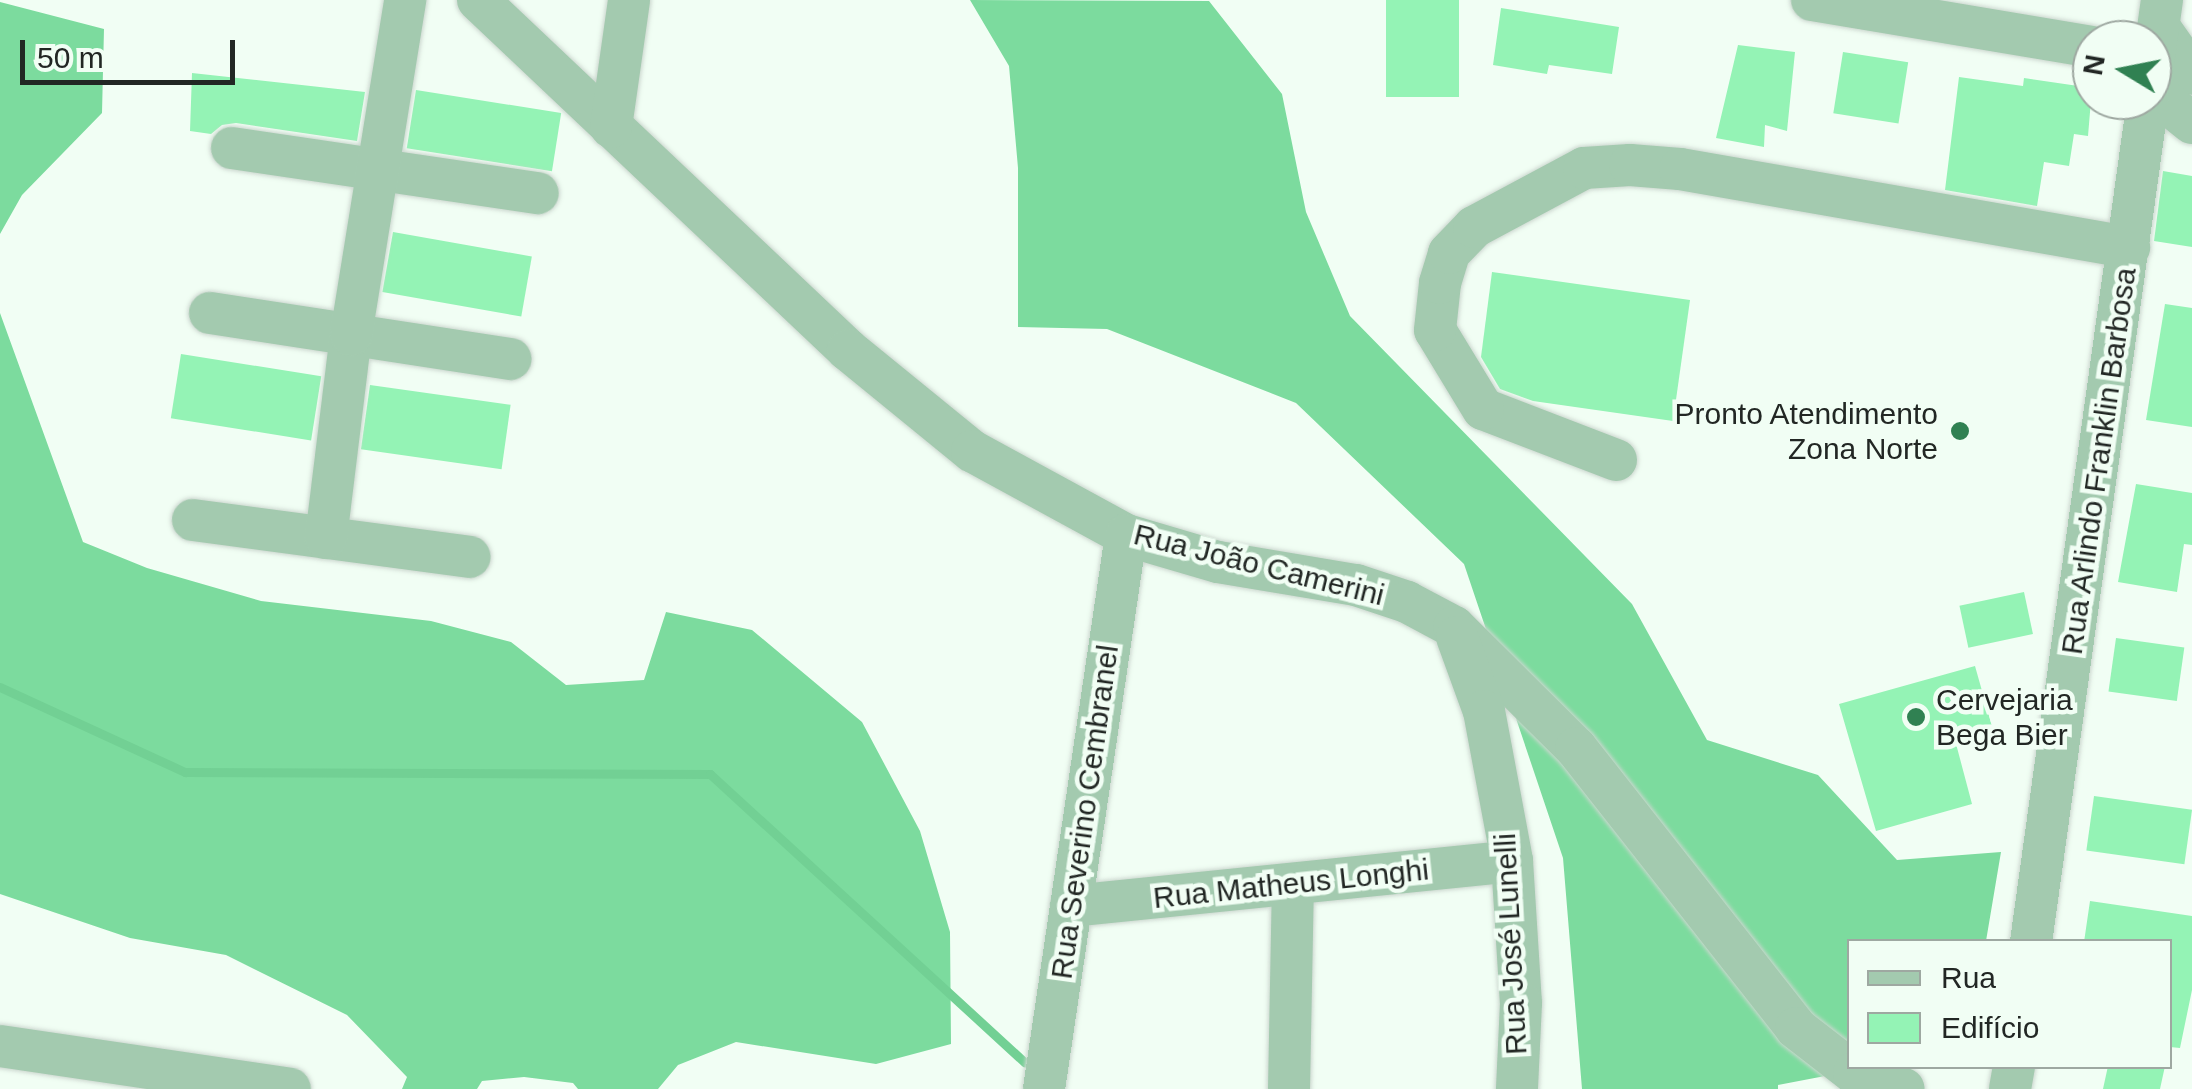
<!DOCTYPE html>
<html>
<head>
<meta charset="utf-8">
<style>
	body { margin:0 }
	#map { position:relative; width:2192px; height:1089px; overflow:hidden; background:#f1fef4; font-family:Helvetica,sans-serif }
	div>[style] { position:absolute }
	.forest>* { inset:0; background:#7cdb9e }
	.stream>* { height:9px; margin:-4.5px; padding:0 4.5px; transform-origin:4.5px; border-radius:4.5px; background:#72d094 }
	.building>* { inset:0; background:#94f3b5; transform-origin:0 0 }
	.roads { filter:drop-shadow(0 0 2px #ccd7cf) drop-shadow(0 0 2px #ccd7cf) }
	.minor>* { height:42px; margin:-21px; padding:0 21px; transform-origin:21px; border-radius:21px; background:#a3caaf }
	.dots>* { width:28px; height:28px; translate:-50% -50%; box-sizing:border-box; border:5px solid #f1fef4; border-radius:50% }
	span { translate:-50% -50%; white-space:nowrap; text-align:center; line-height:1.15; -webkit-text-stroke:9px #f1fef4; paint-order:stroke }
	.poi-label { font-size:30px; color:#222724 }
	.right { translate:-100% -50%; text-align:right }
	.left { translate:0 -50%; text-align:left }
	.street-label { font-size:30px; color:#222724 }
	.legend { position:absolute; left:1847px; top:939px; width:325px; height:130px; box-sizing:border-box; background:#f1fef4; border:2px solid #9ea8a1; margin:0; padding:12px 18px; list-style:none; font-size:30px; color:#222724 }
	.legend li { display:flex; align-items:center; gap:20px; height:50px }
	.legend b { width:50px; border:2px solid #9ea8a1 }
	.north { position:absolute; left:2072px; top:20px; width:100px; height:100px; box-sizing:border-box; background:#f1fef4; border:2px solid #9ea8a1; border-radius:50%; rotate:280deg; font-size:28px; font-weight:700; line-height:40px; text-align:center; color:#222724 }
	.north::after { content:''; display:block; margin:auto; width:35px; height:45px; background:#308152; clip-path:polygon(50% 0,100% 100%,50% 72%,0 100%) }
	.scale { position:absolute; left:20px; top:40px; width:215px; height:45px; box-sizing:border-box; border:5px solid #222724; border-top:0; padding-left:12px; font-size:30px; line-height:35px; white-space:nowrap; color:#222724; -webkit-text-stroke:8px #f1fef4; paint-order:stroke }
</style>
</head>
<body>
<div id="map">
	<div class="forest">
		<i style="clip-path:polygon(970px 0,1209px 1px,1282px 94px,1306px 212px,1350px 316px,1632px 604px,1707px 740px,1818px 775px,1897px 860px,2001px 852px,1986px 941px,1850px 942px,1850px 1066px,1872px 1067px,1778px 1085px,1778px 1089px,1582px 1089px,1563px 858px,1464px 564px,1296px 403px,1107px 329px,1018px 327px,1018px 168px,1009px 66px)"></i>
		<i style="clip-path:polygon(0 2px,104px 29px,102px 113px,22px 195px,0 234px)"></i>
		<i style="clip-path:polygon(0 313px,83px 542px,147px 568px,261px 601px,431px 621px,511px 642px,566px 685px,644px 680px,666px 612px,752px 630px,862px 722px,920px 831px,950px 932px,951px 1044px,876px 1064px,736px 1042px,678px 1065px,658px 1089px,578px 1089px,573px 1083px,524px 1077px,482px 1081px,477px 1089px,402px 1089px,407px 1077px,347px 1015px,226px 955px,130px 938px,0 894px)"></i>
	</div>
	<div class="stream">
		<i style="left:0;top:687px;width:204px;rotate:24.7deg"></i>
		<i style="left:185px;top:772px;width:525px;rotate:0.22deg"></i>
		<i style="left:710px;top:774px;width:427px;rotate:42.5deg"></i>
	</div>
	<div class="building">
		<i style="left:1386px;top:0;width:73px;height:97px"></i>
		<i style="clip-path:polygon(1501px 8px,1619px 27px,1612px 74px,1549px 65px,1547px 74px,1493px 65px)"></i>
		<i style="clip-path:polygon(1738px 45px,1795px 52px,1787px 131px,1765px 125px,1764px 147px,1716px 138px)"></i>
		<i style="left:1843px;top:52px;width:66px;height:62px;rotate:9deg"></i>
		<i style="clip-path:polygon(192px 73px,365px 92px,357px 141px,236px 123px,222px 125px,211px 134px,190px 131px)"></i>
		<i style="clip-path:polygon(1959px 77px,2023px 86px,2024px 78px,2092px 88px,2088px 136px,2074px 134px,2069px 166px,2044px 162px,2037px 206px,1945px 190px)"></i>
		<i style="left:416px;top:90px;width:147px;height:59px;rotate:9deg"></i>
		<i style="clip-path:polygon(2163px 171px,2192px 176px,2192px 247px,2154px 241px)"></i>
		<i style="left:393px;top:232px;width:141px;height:61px;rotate:10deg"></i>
		<i style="clip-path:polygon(1492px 272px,1690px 300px,1673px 421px,1533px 401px,1500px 389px,1481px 357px)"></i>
		<i style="clip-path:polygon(2165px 304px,2192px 308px,2192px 427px,2146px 420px)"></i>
		<i style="left:181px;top:354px;width:142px;height:65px;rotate:9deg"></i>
		<i style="left:370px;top:385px;width:142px;height:65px;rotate:8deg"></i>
		<i style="clip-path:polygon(2136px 484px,2192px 493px,2192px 545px,2184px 544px,2177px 592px,2118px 582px)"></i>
		<i style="left:2024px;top:592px;width:43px;height:66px;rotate:78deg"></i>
		<i style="left:2116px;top:638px;width:69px;height:54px;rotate:8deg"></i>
		<i style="clip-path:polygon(1975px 666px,1993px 730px,1955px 740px,1972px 804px,1876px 831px,1839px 704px)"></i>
		<i style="left:2094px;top:796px;width:99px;height:55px;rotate:8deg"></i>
		<i style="clip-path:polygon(2090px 901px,2192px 916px,2192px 990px,2180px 1048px,2170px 1047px,2170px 942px,2084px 942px)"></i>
		<i style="clip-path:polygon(2108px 1066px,2165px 1066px,2160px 1089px,2103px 1089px)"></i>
	</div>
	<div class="roads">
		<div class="minor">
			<i style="left:478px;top:0;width:509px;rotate:43.41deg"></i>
			<i style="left:848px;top:350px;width:160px;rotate:39.2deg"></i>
			<i style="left:972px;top:451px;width:175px;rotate:28.6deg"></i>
			<i style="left:1126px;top:535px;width:96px;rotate:16.4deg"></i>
			<i style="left:1218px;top:562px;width:140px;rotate:9.5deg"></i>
			<i style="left:1356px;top:585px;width:54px;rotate:18.4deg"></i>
			<i style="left:1407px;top:602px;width:53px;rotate:28deg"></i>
			<i style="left:1454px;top:627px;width:172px;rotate:44.8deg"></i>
			<i style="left:1576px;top:748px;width:356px;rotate:51.8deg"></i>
			<i style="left:1796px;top:1028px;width:73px;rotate:37.8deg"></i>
			<i style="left:1854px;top:1073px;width:52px;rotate:17.7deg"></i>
			<i style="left:1812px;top:0;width:284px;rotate:9.5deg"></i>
			<i style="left:2159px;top:27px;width:57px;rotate:54.9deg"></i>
			<i style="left:2152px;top:71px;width:72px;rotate:-82deg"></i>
			<i style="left:2152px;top:91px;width:51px;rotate:38.7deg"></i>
			<i style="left:611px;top:127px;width:128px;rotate:-81.9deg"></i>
			<i style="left:232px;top:148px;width:309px;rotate:8.4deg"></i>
			<i style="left:210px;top:313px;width:304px;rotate:8.7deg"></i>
			<i style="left:1616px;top:460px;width:142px;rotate:-159deg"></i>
			<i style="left:1483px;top:409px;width:92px;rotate:-121.3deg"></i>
			<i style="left:1435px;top:330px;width:47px;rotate:-83.9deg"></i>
			<i style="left:1440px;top:283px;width:31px;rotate:-73deg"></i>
			<i style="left:1449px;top:253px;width:36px;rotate:-46deg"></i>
			<i style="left:1474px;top:227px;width:125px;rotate:-28.2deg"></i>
			<i style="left:1584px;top:168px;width:46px;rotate:-3.7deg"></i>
			<i style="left:1630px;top:165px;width:50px;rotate:4.6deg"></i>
			<i style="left:1680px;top:169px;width:456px;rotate:9.9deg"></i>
			<i style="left:193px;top:520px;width:279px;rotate:7.6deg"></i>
			<i style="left:326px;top:538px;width:205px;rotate:-83deg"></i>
			<i style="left:351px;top:335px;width:339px;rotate:-80.8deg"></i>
			<i style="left:1457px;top:637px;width:79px;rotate:70deg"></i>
			<i style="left:1484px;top:711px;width:153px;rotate:79.4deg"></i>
			<i style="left:1512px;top:861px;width:142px;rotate:86.4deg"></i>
			<i style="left:1521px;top:1003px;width:86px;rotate:92.7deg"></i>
			<i style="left:1071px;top:906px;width:443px;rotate:-5.8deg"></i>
			<i style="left:2031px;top:942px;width:850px;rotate:-82.09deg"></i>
			<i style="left:0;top:1046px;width:293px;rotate:8.4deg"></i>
			<i style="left:1044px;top:1089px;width:560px;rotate:-81.58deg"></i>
			<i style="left:1289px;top:1089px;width:205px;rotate:-88.9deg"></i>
			<i style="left:2010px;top:1089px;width:23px;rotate:-80deg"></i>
		</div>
	</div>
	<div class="dots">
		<i style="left:1960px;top:431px;background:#308152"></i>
		<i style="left:1916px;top:717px;background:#308152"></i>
	</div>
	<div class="poi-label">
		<span class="right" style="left:1938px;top:431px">Pronto Atendimento<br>Zona Norte</span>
		<span class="left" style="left:1936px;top:717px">Cervejaria<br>Bega Bier</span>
	</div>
	<div class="street-label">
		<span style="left:2099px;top:461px;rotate:-82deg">Rua Arlindo Franklin Barbosa</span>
		<span style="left:1259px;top:565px;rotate:14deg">Rua João Camerini</span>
		<span style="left:1085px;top:812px;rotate:-82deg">Rua Severino Cembranel</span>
		<span style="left:1291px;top:884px;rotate:-6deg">Rua Matheus Longhi</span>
		<span style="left:1511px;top:944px;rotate:-93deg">Rua José Lunelli</span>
	</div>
	<ul class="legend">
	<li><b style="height:12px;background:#a3caaf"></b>Rua</li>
	<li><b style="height:28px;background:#94f3b5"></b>Edifício</li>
	</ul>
	<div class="north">N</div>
	<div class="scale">50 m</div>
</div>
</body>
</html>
